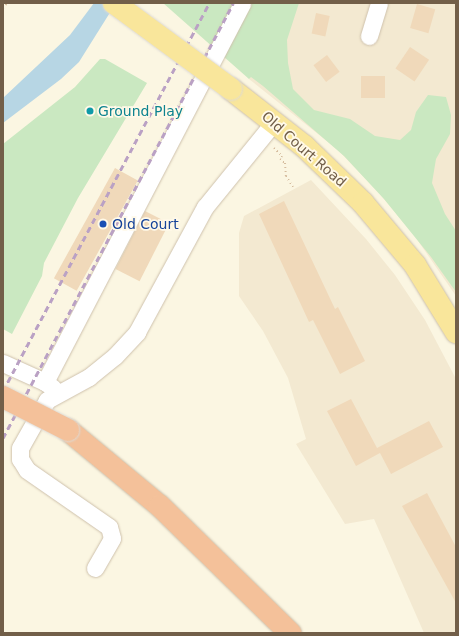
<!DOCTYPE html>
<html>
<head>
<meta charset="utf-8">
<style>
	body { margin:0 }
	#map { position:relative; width:459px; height:636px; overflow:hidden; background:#fbf6e2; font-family:"DejaVu Sans",sans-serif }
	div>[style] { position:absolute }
	.residential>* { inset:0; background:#f3e9d1 }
	.green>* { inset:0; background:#cae8c1 }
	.water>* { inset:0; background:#b7d6e4 }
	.building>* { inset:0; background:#f0d9ba; transform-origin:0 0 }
	.path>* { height:2px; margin-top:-1px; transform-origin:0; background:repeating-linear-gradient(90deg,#d5bc9e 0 1px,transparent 0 4px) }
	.roads { filter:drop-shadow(0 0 1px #cec1ac) drop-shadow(0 0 1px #cec1ac) }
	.minor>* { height:17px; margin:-8.5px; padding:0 8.5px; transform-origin:8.5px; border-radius:8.5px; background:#fff }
	.major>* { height:22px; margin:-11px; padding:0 11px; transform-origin:11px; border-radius:11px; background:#f9e69b }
	.highway>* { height:22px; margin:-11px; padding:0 11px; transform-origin:11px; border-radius:11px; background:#f4c19a }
	.rail>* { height:3px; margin-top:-1.5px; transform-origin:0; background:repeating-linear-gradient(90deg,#baa1c4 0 6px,transparent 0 10px) }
	.bridges { filter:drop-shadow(0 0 1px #ddd9d3) drop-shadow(0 0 1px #ddd9d3) }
	.major-bridge>* { height:22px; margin:-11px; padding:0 11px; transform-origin:11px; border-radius:11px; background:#f9e69b }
	.highway-bridge>* { height:22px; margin:-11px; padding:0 11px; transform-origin:11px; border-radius:11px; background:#f4c19a }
	.dots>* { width:11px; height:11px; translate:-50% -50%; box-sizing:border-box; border:2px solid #fff9e8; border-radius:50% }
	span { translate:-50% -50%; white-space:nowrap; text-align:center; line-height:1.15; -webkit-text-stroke:3.5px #fff9e8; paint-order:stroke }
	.culture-label { font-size:14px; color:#0d838f }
	.left { translate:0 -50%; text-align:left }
	.street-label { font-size:14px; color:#725f49 }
	.transit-label { font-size:14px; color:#164399 }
	.frame { position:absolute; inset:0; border:4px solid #725f49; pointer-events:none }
</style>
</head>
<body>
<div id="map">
	<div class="residential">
		<i style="clip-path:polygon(285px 3px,456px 3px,456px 296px,414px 235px,379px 193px,338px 150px,249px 79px)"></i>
		<i style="clip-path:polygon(311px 180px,366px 239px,395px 275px,425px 320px,456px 379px,456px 633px,424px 633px,374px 519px,345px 524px,296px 444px,306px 439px,288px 378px,263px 331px,239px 296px,239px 233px,244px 216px)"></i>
	</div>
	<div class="green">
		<i style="clip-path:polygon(163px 3px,299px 3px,287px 40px,288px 63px,293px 89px,314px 110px,350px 119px,375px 136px,400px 140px,411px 130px,416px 112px,428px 95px,446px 97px,451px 115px,450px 134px,436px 159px,432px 183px,445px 214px,456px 231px,456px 292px,431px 257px,384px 199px,344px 156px,263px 86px,251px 77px,249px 79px)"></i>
		<i style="clip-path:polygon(100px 59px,105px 59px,147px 83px,78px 198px,44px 263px,42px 276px,12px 334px,3px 329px,3px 144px,75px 87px)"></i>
	</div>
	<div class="water">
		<i style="clip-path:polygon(94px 3px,116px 3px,79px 62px,61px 79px,3px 123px,3px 98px,70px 35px)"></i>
	</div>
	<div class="building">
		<i style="left:417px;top:4px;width:19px;height:25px;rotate:16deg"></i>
		<i style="left:316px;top:13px;width:14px;height:21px;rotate:12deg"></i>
		<i style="left:410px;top:47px;width:23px;height:26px;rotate:34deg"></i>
		<i style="left:327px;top:55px;width:21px;height:17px;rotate:53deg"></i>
		<i style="left:361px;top:76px;width:24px;height:22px"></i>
		<i style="left:115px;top:168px;width:26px;height:126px;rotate:29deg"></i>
		<i style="clip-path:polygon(284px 201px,335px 309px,338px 307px,365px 361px,340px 374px,313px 320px,309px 322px,259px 214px)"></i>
		<i style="left:145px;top:211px;width:27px;height:65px;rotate:27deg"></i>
		<i style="clip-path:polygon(351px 399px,377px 448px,429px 421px,443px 447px,391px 474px,380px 453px,356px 466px,327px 411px)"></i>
		<i style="clip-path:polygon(427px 493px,456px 547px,456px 603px,402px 506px)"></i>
	</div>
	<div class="path">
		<i style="left:3px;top:8px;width:6px;rotate:-51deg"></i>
		<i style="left:274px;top:148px;width:11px;rotate:45deg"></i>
		<i style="left:282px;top:156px;width:4px;rotate:124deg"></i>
		<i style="left:280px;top:159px;width:6px;rotate:39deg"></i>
		<i style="left:285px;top:163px;width:13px;rotate:86deg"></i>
		<i style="left:286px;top:176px;width:13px;rotate:58deg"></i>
	</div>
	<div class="roads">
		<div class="minor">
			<i style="left:369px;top:36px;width:34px;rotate:-73deg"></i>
			<i style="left:3px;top:363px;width:46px;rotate:24.3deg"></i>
			<i style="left:45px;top:382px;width:10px;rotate:37deg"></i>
			<i style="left:45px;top:382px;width:427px;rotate:-62.5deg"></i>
			<i style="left:95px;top:568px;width:34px;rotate:-60deg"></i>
			<i style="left:112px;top:538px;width:11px;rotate:-105deg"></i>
			<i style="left:109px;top:527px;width:100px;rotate:-145.2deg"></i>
			<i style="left:27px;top:470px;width:13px;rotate:-122deg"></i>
			<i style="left:20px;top:459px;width:11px;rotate:-90deg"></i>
			<i style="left:20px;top:448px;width:55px;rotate:-60.6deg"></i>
			<i style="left:47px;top:400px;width:48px;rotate:-28.7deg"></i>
			<i style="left:89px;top:377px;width:33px;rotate:-39deg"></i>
			<i style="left:115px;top:356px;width:33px;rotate:-47deg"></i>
			<i style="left:137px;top:332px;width:142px;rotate:-61.5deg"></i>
			<i style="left:205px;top:207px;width:109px;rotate:-50.9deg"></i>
		</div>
		<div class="major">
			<i style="left:231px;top:89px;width:93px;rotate:38deg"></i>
			<i style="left:304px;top:146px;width:82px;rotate:44deg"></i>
			<i style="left:363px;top:203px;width:81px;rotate:50deg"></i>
			<i style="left:415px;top:265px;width:79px;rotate:58.5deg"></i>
		</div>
		<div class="highway">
			<i style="left:68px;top:430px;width:119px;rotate:39.6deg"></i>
			<i style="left:160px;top:506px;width:182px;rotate:44.3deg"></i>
		</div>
	</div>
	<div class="rail">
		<i style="left:3px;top:391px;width:439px;rotate:-62deg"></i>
		<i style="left:3px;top:438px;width:492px;rotate:-62.1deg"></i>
	</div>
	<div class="bridges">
		<div class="major-bridge">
			<i style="left:114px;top:3px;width:145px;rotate:36.3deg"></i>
		</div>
		<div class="highway-bridge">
			<i style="left:3px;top:397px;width:73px;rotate:26.9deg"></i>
		</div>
	</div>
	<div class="dots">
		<i style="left:90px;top:111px;background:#0f9aa8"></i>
		<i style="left:103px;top:224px;background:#1a4fb4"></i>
	</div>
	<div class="culture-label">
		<span class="left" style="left:98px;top:111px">Ground Play</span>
	</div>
	<div class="street-label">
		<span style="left:304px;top:149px;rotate:41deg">Old Court Road</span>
	</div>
	<div class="transit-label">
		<span class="left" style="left:112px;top:224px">Old Court</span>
	</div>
	<div class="frame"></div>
</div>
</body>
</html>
